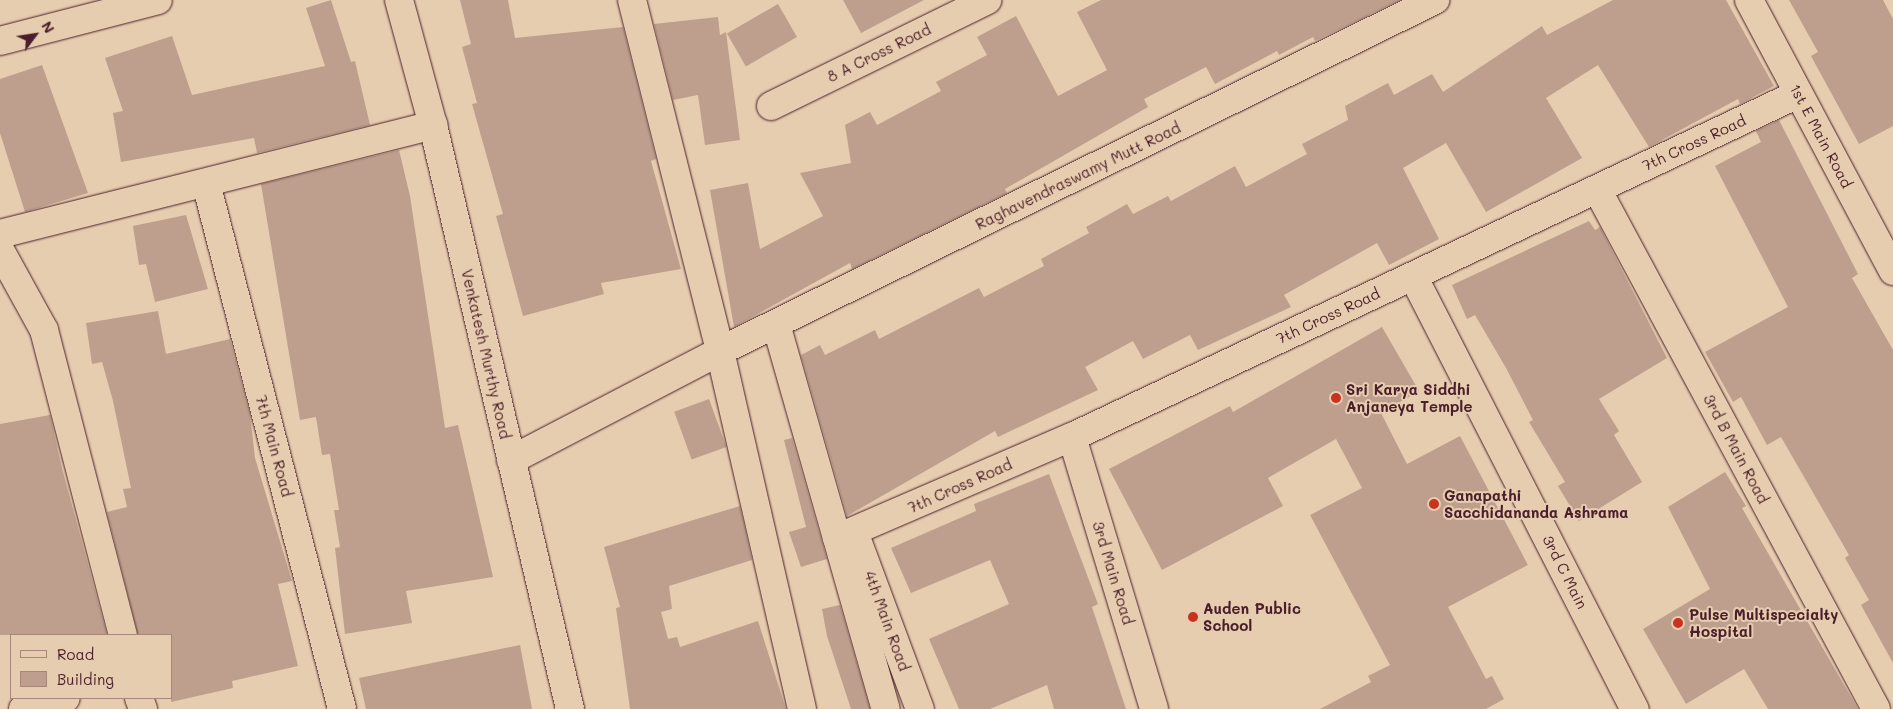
<!DOCTYPE html>
<html>
<head>
<meta charset="utf-8">
<style>
	body { margin:0 }
	#map { position:relative; width:1893px; height:709px; overflow:hidden; background:#e7cdaf; font-family:Mali,sans-serif }
	div>[style] { position:absolute }
	.building>* { inset:0; background:#be9f8d; transform-origin:0 0 }
	.roads { filter:drop-shadow(0 0 1px #4a1f2b) drop-shadow(0 0 1px #4a1f2b) }
	.minor>* { height:28px; margin:-14px; padding:0 14px; transform-origin:14px; border-radius:14px; background:#e7cdaf }
	.dots>* { width:14px; height:14px; translate:-50% -50%; box-sizing:border-box; border:2px solid #e7cdaf; border-radius:50% }
	span { translate:-50% -50%; white-space:nowrap; text-align:center; line-height:1.15; -webkit-text-stroke:4px #e7cdaf; paint-order:stroke }
	.street-label { font-size:15px; color:#4a1f2b }
	.poi-label { font-size:15px; color:#4a1f2b; font-weight:700 }
	.left { translate:0 -50%; text-align:left }
	.legend { position:absolute; left:10px; top:634px; width:162px; height:65px; box-sizing:border-box; background:#e7cdaf; border:1px solid #a8877a; margin:0; padding:6px 9px; list-style:none; font-size:15px; color:#4a1f2b }
	.legend li { display:flex; align-items:center; gap:10px; height:25px }
	.legend b { width:25px; border:1px solid #a8877a }
	.north { position:absolute; left:10px; top:10px; width:50px; height:50px; -webkit-text-stroke:4px #e7cdaf; paint-order:stroke; rotate:59deg; font-size:14px; font-weight:700; line-height:20px; text-align:center; color:#4a1f2b }
	.north::after { content:''; display:block; margin:auto; width:18px; height:22px; background:#4a1f2b; clip-path:polygon(50% 0,100% 100%,50% 72%,0 100%) }
</style>
</head>
<body>
<div id="map">
	<div class="building">
		<i style="clip-path:polygon(331px 0,351px 62px,355px 61px,370px 125px,257px 153px,254px 138px,121px 162px,113px 113px,123px 111px,105px 58px,172px 36px,192px 95px,325px 66px,306px 8px)"></i>
		<i style="clip-path:polygon(460px 0,508px 0,515px 38px,623px 27px,656px 159px,651px 161px,681px 269px,601px 283px,604px 294px,523px 316px,496px 216px,503px 214px,472px 104px,477px 103px,462px 47px,471px 44px)"></i>
		<i style="clip-path:polygon(843px 0,924px 0,861px 33px)"></i>
		<i style="clip-path:polygon(1101px 0,1400px 0,1315px 41px,1313px 37px,1279px 55px,1277px 51px,1215px 84px,1206px 67px,1144px 99px,1148px 107px,1005px 189px,1007px 193px,852px 269px,850px 263px,734px 327px,710px 190px,748px 183px,760px 249px,823px 216px,800px 173px,851px 163px,845px 125px,870px 112px,877px 125px,941px 91px,936px 82px,987px 55px,977px 37px,1016px 16px,1058px 96px,1107px 70px,1077px 12px)"></i>
		<i style="clip-path:polygon(1613px 0,1726px 0,1774px 86px,1740px 104px,1738px 99px,1649px 147px,1598px 65px,1546px 98px,1582px 158px,1486px 212px,1446px 143px,1403px 168px,1439px 239px,1389px 265px,1377px 243px,1284px 295px,1291px 307px,1198px 350px,1190px 335px,1143px 359px,1133px 341px,1085px 367px,1098px 390px,998px 437px,995px 431px,847px 516px,801px 355px,820px 345px,825px 355px,875px 330px,879px 339px,979px 288px,984px 297px,1044px 266px,1041px 259px,1089px 233px,1086px 227px,1127px 204px,1133px 214px,1168px 196px,1171px 201px,1235px 166px,1246px 187px,1307px 154px,1302px 144px,1348px 120px,1345px 106px,1388px 83px,1394px 95px,1432px 74px,1443px 92px,1542px 26px,1547px 35px)"></i>
		<i style="clip-path:polygon(1789px 0,1883px 0,1893px 19px,1893px 126px,1859px 144px,1811px 56px,1818px 52px)"></i>
		<i style="left:778px;top:4px;width:38px;height:59px;rotate:60deg"></i>
		<i style="clip-path:polygon(718px 17px,720px 35px,726px 32px,740px 140px,705px 145px,698px 95px,673px 100px,654px 24px)"></i>
		<i style="clip-path:polygon(42px 65px,88px 193px,25px 212px,0 133px,0 79px)"></i>
		<i style="clip-path:polygon(1779px 120px,1858px 274px,1852px 278px,1893px 350px,1893px 663px,1861px 605px,1869px 600px,1845px 558px,1849px 555px,1781px 437px,1767px 445px,1741px 397px,1733px 402px,1705px 352px,1788px 307px,1715px 166px,1761px 142px,1756px 131px)"></i>
		<i style="clip-path:polygon(399px 150px,410px 196px,445px 428px,458px 425px,493px 577px,406px 591px,412px 623px,345px 634px,335px 548px,340px 547px,334px 510px,339px 510px,330px 454px,322px 455px,316px 417px,300px 420px,261px 184px)"></i>
		<i style="clip-path:polygon(186px 215px,208px 289px,155px 302px,146px 264px,139px 265px,133px 226px)"></i>
		<i style="clip-path:polygon(1589px 221px,1595px 230px,1600px 227px,1667px 358px,1599px 399px,1619px 431px,1614px 435px,1642px 482px,1579px 521px,1558px 486px,1565px 482px,1529px 422px,1533px 420px,1506px 368px,1475px 315px,1467px 319px,1452px 285px)"></i>
		<i style="clip-path:polygon(158px 311px,166px 354px,230px 339px,250px 414px,255px 458px,292px 581px,278px 584px,298px 666px,232px 681px,233px 688px,171px 702px,171px 635px,138px 635px,107px 512px,127px 507px,123px 489px,131px 488px,113px 401px,102px 362px,92px 364px,86px 323px)"></i>
		<i style="clip-path:polygon(1382px 327px,1419px 391px,1381px 413px,1407px 464px,1460px 436px,1528px 565px,1448px 607px,1486px 679px,1492px 676px,1504px 699px,1486px 709px,1320px 709px,1371px 682px,1368px 676px,1390px 665px,1310px 515px,1362px 488px,1336px 439px,1268px 478px,1283px 506px,1162px 570px,1109px 469px,1230px 406px,1233px 412px)"></i>
		<i style="left:709px;top:399px;width:51px;height:37px;rotate:70deg"></i>
		<i style="clip-path:polygon(50px 415px,62px 468px,107px 635px,0 635px,0 424px)"></i>
		<i style="clip-path:polygon(792px 438px,827px 559px,801px 567px,789px 532px,806px 527px,784px 440px)"></i>
		<i style="clip-path:polygon(1725px 472px,1746px 506px,1742px 508px,1858px 709px,1768px 709px,1744px 669px,1686px 704px,1643px 629px,1710px 589px,1668px 507px)"></i>
		<i style="clip-path:polygon(1049px 474px,1098px 604px,1092px 607px,1126px 709px,1054px 709px,1047px 685px,990px 709px,959px 709px,929px 639px,1009px 604px,990px 560px,911px 593px,891px 548px,976px 511px,974px 504px)"></i>
		<i style="clip-path:polygon(740px 506px,752px 560px,669px 586px,672px 609px,661px 612px,668px 639px,677px 637px,680px 647px,758px 621px,786px 709px,630px 709px,616px 608px,620px 607px,604px 547px)"></i>
		<i style="clip-path:polygon(840px 605px,870px 709px,851px 709px,827px 636px,822px 609px)"></i>
		<i style="clip-path:polygon(520px 645px,532px 709px,366px 709px,359px 678px)"></i>
	</div>
	<div class="roads">
		<div class="minor">
			<i style="left:399px;top:0;width:130px;rotate:74.8deg"></i>
			<i style="left:433px;top:125px;width:600px;rotate:76.8deg"></i>
			<i style="left:632px;top:0;width:362px;rotate:75.9deg"></i>
			<i style="left:720px;top:351px;width:367px;rotate:77.1deg"></i>
			<i style="left:1749px;top:0;width:307px;rotate:62deg"></i>
			<i style="left:0;top:41px;width:163px;rotate:-14.5deg"></i>
			<i style="left:771px;top:106px;width:241px;rotate:-26.1deg"></i>
			<i style="left:206px;top:183px;width:543px;rotate:75.5deg"></i>
			<i style="left:1597px;top:189px;width:590px;rotate:61.78deg"></i>
			<i style="left:0;top:234px;width:447px;rotate:-14.1deg"></i>
			<i style="left:0;top:250px;width:91px;rotate:61.2deg"></i>
			<i style="left:44px;top:330px;width:315px;rotate:75.5deg"></i>
			<i style="left:1413px;top:276px;width:487px;rotate:62.9deg"></i>
			<i style="left:776px;top:324px;width:400px;rotate:74.1deg"></i>
			<i style="left:1072px;top:437px;width:284px;rotate:73.2deg"></i>
			<i style="left:511px;top:460px;width:236px;rotate:-27.5deg"></i>
			<i style="left:720px;top:351px;width:797px;rotate:-26.15deg"></i>
			<i style="left:854px;top:532px;width:189px;rotate:69.6deg"></i>
			<i style="left:837px;top:538px;width:256px;rotate:-23.3deg"></i>
			<i style="left:1072px;top:437px;width:803px;rotate:-25.29deg"></i>
			<i style="left:139px;top:698px;width:12px;rotate:70deg"></i>
			<i style="left:23px;top:709px;width:44px;rotate:-14.3deg"></i>
		</div>
	</div>
	<div class="dots">
		<i style="left:1336px;top:398px;background:#c8321e"></i>
		<i style="left:1434px;top:504px;background:#c8321e"></i>
		<i style="left:1193px;top:617px;background:#c8321e"></i>
		<i style="left:1678px;top:623px;background:#c8321e"></i>
	</div>
	<div class="street-label">
		<span style="left:879px;top:53px;rotate:-26deg">8 A Cross Road</span>
		<span style="left:1821px;top:136px;rotate:62deg">1st E Main Road</span>
		<span style="left:1694px;top:143px;rotate:-25deg">7th Cross Road</span>
		<span style="left:1078px;top:176px;rotate:-26deg">Raghavendraswamy Mutt Road</span>
		<span style="left:1328px;top:316px;rotate:-25deg">7th Cross Road</span>
		<span style="left:486px;top:354px;rotate:77deg">Venkatesh Murthy Road</span>
		<span style="left:274px;top:446px;rotate:75deg">7th Main Road</span>
		<span style="left:1736px;top:449px;rotate:62deg">3rd B Main Road</span>
		<span style="left:960px;top:486px;rotate:-24deg">7th Cross Road</span>
		<span style="left:1565px;top:572px;rotate:63deg">3rd C Main</span>
		<span style="left:1113px;top:573px;rotate:73deg">3rd Main Road</span>
		<span style="left:887px;top:621px;rotate:70deg">4th Main Road</span>
	</div>
	<div class="poi-label">
		<span class="left" style="left:1346px;top:398px">Sri Karya Siddhi<br>Anjaneya Temple</span>
		<span class="left" style="left:1444px;top:504px">Ganapathi<br>Sacchidananda Ashrama</span>
		<span class="left" style="left:1203px;top:617px">Auden Public<br>School</span>
		<span class="left" style="left:1689px;top:623px">Pulse Multispecialty<br>Hospital</span>
	</div>
	<ul class="legend">
	<li><b style="height:6px;background:#e7cdaf"></b>Road</li>
	<li><b style="height:14px;background:#be9f8d"></b>Building</li>
	</ul>
	<div class="north">N</div>
</div>
</body>
</html>
